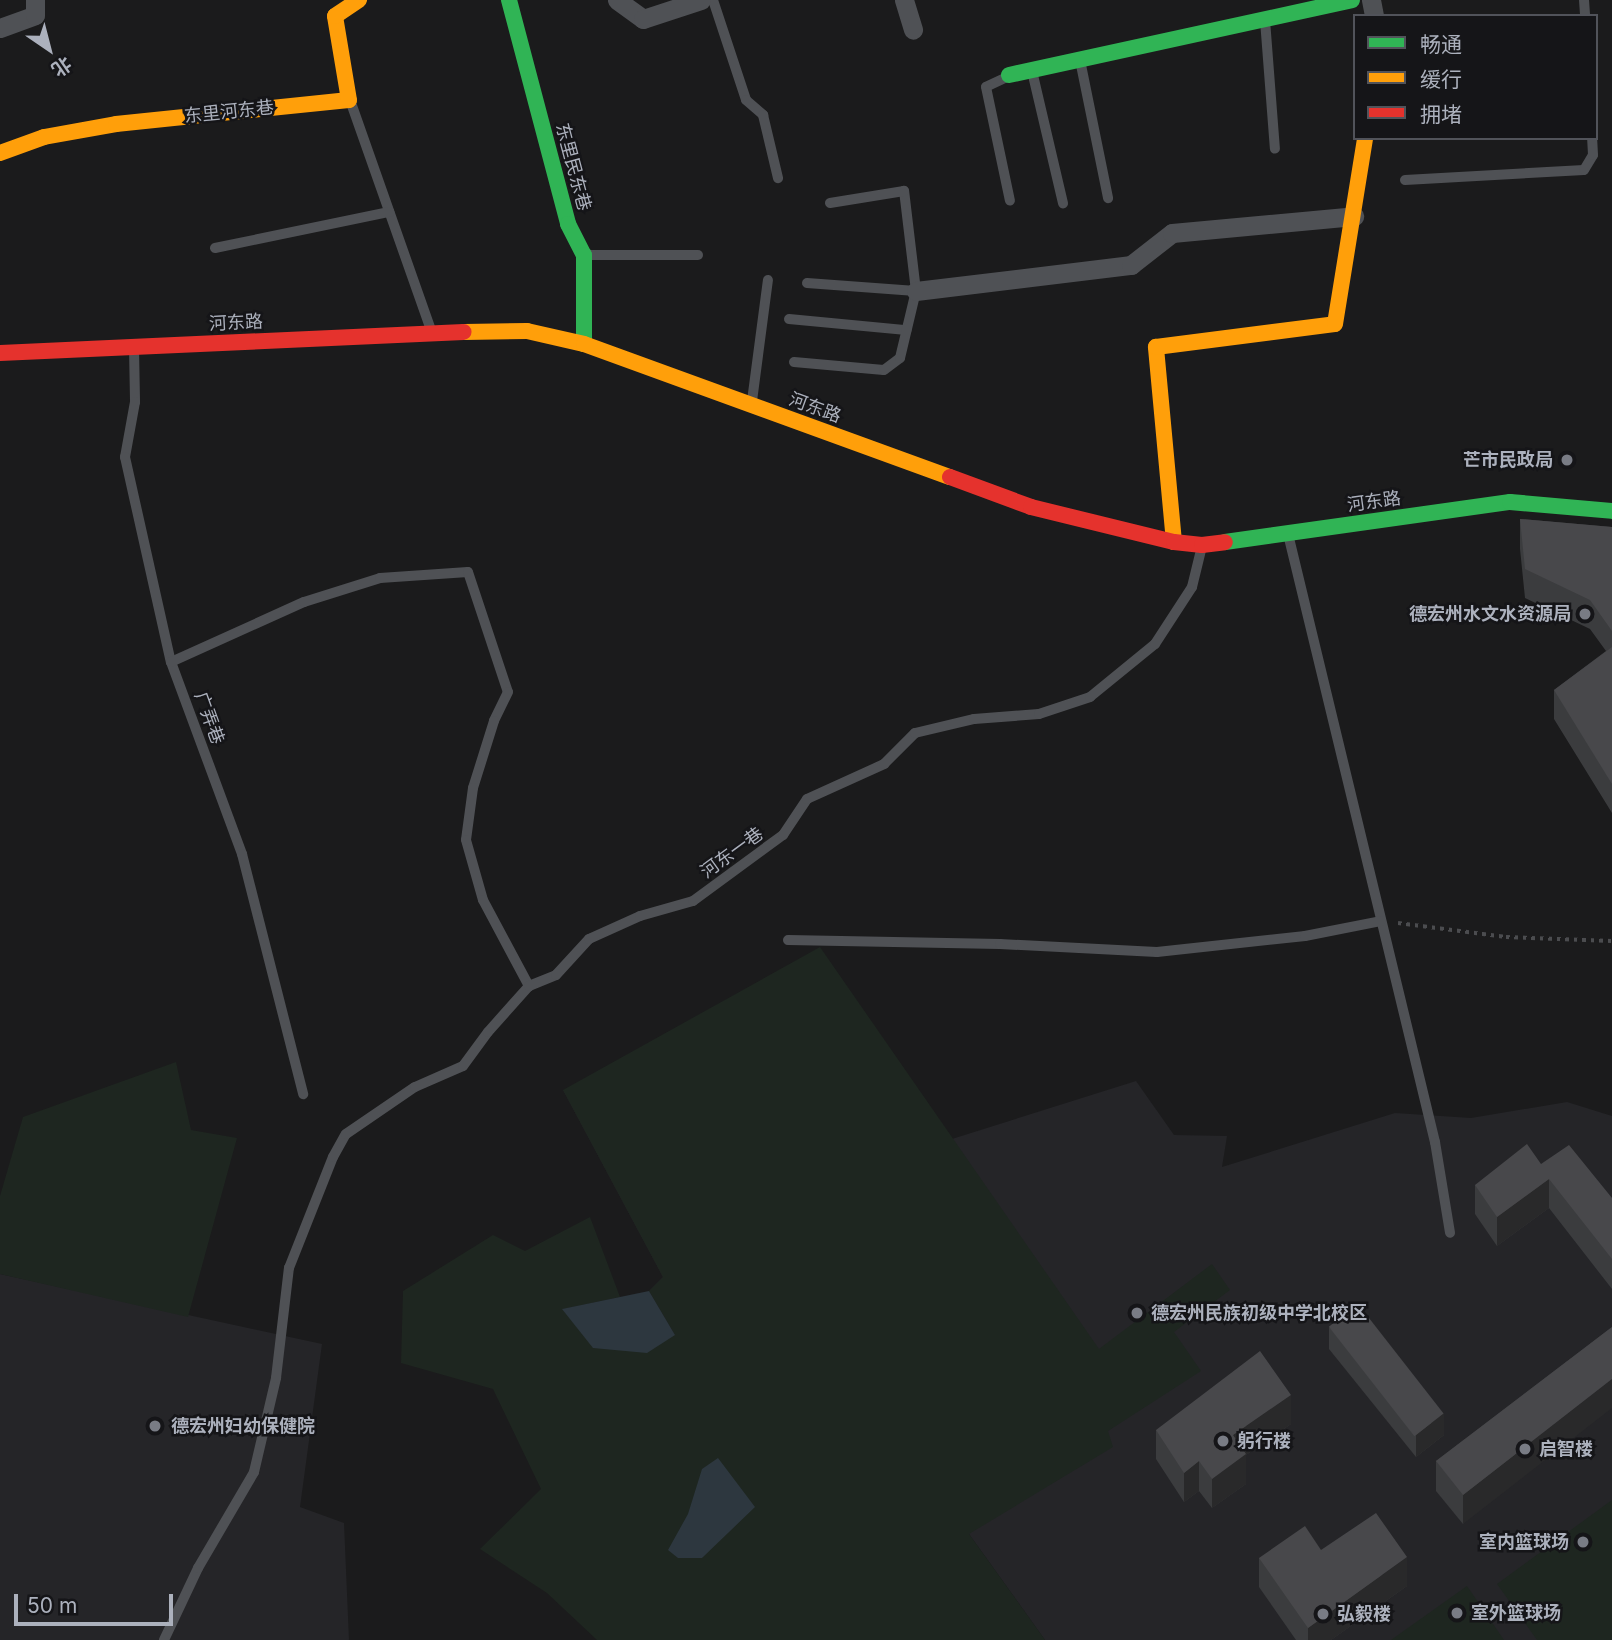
<!DOCTYPE html>
<html>
<head>
<meta charset="utf-8">
<style>
	body { margin:0 }
	#map { position:relative; width:1612px; height:1640px; overflow:hidden; background:#1b1b1c; font-family:Inter,"Noto Sans SC",sans-serif }
	div>[style] { position:absolute }
	.built>* { inset:0; background:#252528 }
	.green>* { inset:0; background:#1e2620 }
	.water>* { inset:0; background:#2d373f }
	.path>* { height:3.5px; margin-top:-1.75px; transform-origin:0; background:repeating-linear-gradient(90deg,#4b4c4f 0 3.5px,transparent 0 8.5px) }
	.lane>* { height:10px; margin:-5px; padding:0 5px; transform-origin:5px; border-radius:5px; background:#4f5155 }
	.street>* { height:19px; margin:-9.5px; padding:0 9.5px; transform-origin:9.5px; border-radius:9.5px; background:#4f5155 }
	.fast>* { height:16px; margin:-8px; padding:0 8px; transform-origin:8px; border-radius:8px; background:#30b455 }
	.slow>* { height:16px; margin:-8px; padding:0 8px; transform-origin:8px; border-radius:8px; background:#ff9f0a }
	.jam>* { height:16px; margin:-8px; padding:0 8px; transform-origin:8px; border-radius:8px; background:#e5322d }
	.wall>* { inset:0; background:#3b3c3e }
	.shaded-wall>* { inset:0; background:#29292a }
	.building>* { inset:0; background:#48484b; transform-origin:0 0 }
	.dots>* { width:19px; height:19px; translate:-50% -50%; box-sizing:border-box; border:4px solid #151518; border-radius:50% }
	span { translate:-50% -50%; white-space:nowrap; text-align:center; line-height:1.15; -webkit-text-stroke:5px #151518; paint-order:stroke }
	.street-label { font-size:18px; color:#acb1bd }
	.poi-label { font-size:18px; color:#acb1bd; font-weight:700 }
	.right { translate:-100% -50%; text-align:right }
	.left { translate:0 -50%; text-align:left }
	.legend { position:absolute; left:1353px; top:14px; width:245px; height:126px; box-sizing:border-box; background:#151518; border:2px solid #51535a; margin:0; padding:9px 12px; list-style:none; font-size:21px; color:#acb1bd }
	.legend li { display:flex; align-items:center; gap:14px; height:35px }
	.legend b { width:35px; border:2px solid #51535a }
	.north { position:absolute; left:14px; top:14px; width:70px; height:70px; -webkit-text-stroke:5px #151518; paint-order:stroke; rotate:145deg; font-size:19px; font-weight:700; line-height:28px; text-align:center; color:#acb1bd }
	.north::after { content:''; display:block; margin:auto; width:24px; height:32px; background:#acb1bd; clip-path:polygon(50% 0,100% 100%,50% 72%,0 100%) }
	.scale { position:absolute; left:14px; top:1594px; width:159px; height:32px; box-sizing:border-box; border:4px solid #acb1bd; border-top:0; padding-left:9px; font-size:21px; line-height:24px; white-space:nowrap; color:#acb1bd; -webkit-text-stroke:5px #151518; paint-order:stroke }
</style>
</head>
<body>
<div id="map">
	<div class="built">
		<i style="clip-path:polygon(1136px 1081px,1174px 1135px,1227px 1136px,1222px 1167px,1395px 1113px,1471px 1118px,1567px 1102px,1612px 1116px,1612px 1640px,1045px 1640px,969px 1534px,649px 1291px,663px 1277px,563px 1090px,952px 1139px)"></i>
		<i style="clip-path:polygon(0 1274px,322px 1344px,300px 1507px,344px 1523px,349px 1640px,0 1640px)"></i>
	</div>
	<div class="green">
		<i style="clip-path:polygon(820px 947px,1099px 1349px,1212px 1264px,1230px 1290px,1174px 1332px,1201px 1371px,1108px 1431px,1113px 1447px,969px 1534px,1045px 1640px,597px 1640px,547px 1593px,480px 1549px,541px 1489px,493px 1389px,401px 1363px,403px 1291px,493px 1235px,525px 1251px,590px 1217px,620px 1297px,563px 1309px,675px 1335px,649px 1291px,663px 1277px,563px 1090px)"></i>
		<i style="clip-path:polygon(176px 1062px,191px 1130px,237px 1138px,188px 1317px,0 1274px,0 1196px,23px 1117px)"></i>
		<i style="clip-path:polygon(1612px 1500px,1612px 1640px,1537px 1640px,1497px 1584px)"></i>
		<i style="clip-path:polygon(1467px 1586px,1504px 1640px,1391px 1640px)"></i>
	</div>
	<div class="water">
		<i style="clip-path:polygon(649px 1291px,675px 1335px,647px 1353px,593px 1348px,562px 1309px)"></i>
		<i style="clip-path:polygon(718px 1458px,755px 1507px,702px 1558px,678px 1558px,668px 1550px,688px 1514px,702px 1469px)"></i>
	</div>
	<div class="path">
		<i style="left:1398px;top:923px;width:109px;rotate:7.4deg"></i>
		<i style="left:1506px;top:937px;width:106px;rotate:2.2deg"></i>
	</div>
	<div class="lane">
		<i style="left:713px;top:0;width:105px;rotate:71.7deg"></i>
		<i style="left:746px;top:100px;width:23px;rotate:41deg"></i>
		<i style="left:763px;top:115px;width:65px;rotate:76.6deg"></i>
		<i style="left:1584px;top:0;width:16px;rotate:86deg"></i>
		<i style="left:1265px;top:20px;width:129px;rotate:85.6deg"></i>
		<i style="left:1080px;top:60px;width:141px;rotate:78.5deg"></i>
		<i style="left:1032px;top:71px;width:136px;rotate:76.8deg"></i>
		<i style="left:1007px;top:77px;width:23px;rotate:155deg"></i>
		<i style="left:986px;top:87px;width:116px;rotate:78.1deg"></i>
		<i style="left:350px;top:100px;width:244px;rotate:70.6deg"></i>
		<i style="left:1405px;top:180px;width:179px;rotate:-3.2deg"></i>
		<i style="left:1584px;top:170px;width:17px;rotate:-59deg"></i>
		<i style="left:1593px;top:155px;width:17px;rotate:-93deg"></i>
		<i style="left:215px;top:248px;width:178px;rotate:-11.7deg"></i>
		<i style="left:588px;top:255px;width:110px"></i>
		<i style="left:807px;top:283px;width:109px;rotate:4.2deg"></i>
		<i style="left:789px;top:319px;width:118px;rotate:5.4deg"></i>
		<i style="left:134px;top:348px;width:54px;rotate:88.9deg"></i>
		<i style="left:135px;top:402px;width:56px;rotate:100.3deg"></i>
		<i style="left:125px;top:457px;width:210px;rotate:77.4deg"></i>
		<i style="left:171px;top:662px;width:205px;rotate:69.7deg"></i>
		<i style="left:242px;top:854px;width:248px;rotate:75.7deg"></i>
		<i style="left:794px;top:362px;width:90px;rotate:5.1deg"></i>
		<i style="left:884px;top:370px;width:20px;rotate:-37deg"></i>
		<i style="left:900px;top:358px;width:69px;rotate:-76.6deg"></i>
		<i style="left:916px;top:291px;width:101px;rotate:-96.8deg"></i>
		<i style="left:904px;top:191px;width:75px;rotate:170.8deg"></i>
		<i style="left:752px;top:401px;width:122px;rotate:-82.5deg"></i>
		<i style="left:1288px;top:534px;width:626px;rotate:76.41deg"></i>
		<i style="left:1435px;top:1142px;width:92px;rotate:80.6deg"></i>
		<i style="left:171px;top:662px;width:146px;rotate:-24.3deg"></i>
		<i style="left:304px;top:602px;width:80px;rotate:-17.5deg"></i>
		<i style="left:380px;top:578px;width:88px;rotate:-3.9deg"></i>
		<i style="left:468px;top:572px;width:126px;rotate:71.6deg"></i>
		<i style="left:508px;top:692px;width:32px;rotate:116deg"></i>
		<i style="left:494px;top:721px;width:70px;rotate:107.4deg"></i>
		<i style="left:473px;top:788px;width:52px;rotate:97.7deg"></i>
		<i style="left:466px;top:840px;width:62px;rotate:74.2deg"></i>
		<i style="left:483px;top:900px;width:98px;rotate:61.9deg"></i>
		<i style="left:788px;top:940px;width:212px;rotate:1.1deg"></i>
		<i style="left:1000px;top:944px;width:157px;rotate:2.9deg"></i>
		<i style="left:1157px;top:952px;width:149px;rotate:-6.2deg"></i>
		<i style="left:1305px;top:936px;width:77px;rotate:-11.2deg"></i>
		<i style="left:164px;top:1640px;width:80px;rotate:-64.7deg"></i>
		<i style="left:198px;top:1568px;width:111px;rotate:-59.7deg"></i>
		<i style="left:254px;top:1472px;width:97px;rotate:-76.8deg"></i>
		<i style="left:276px;top:1378px;width:111px;rotate:-83.3deg"></i>
		<i style="left:289px;top:1268px;width:119px;rotate:-68.4deg"></i>
		<i style="left:333px;top:1157px;width:26px;rotate:-61deg"></i>
		<i style="left:346px;top:1134px;width:83px;rotate:-34.3deg"></i>
		<i style="left:415px;top:1087px;width:52px;rotate:-23.6deg"></i>
		<i style="left:463px;top:1066px;width:42px;rotate:-53.7deg"></i>
		<i style="left:488px;top:1032px;width:62px;rotate:-48.3deg"></i>
		<i style="left:529px;top:986px;width:29px;rotate:-22deg"></i>
		<i style="left:556px;top:975px;width:49px;rotate:-47.5deg"></i>
		<i style="left:589px;top:939px;width:56px;rotate:-24.3deg"></i>
		<i style="left:640px;top:916px;width:55px;rotate:-15.8deg"></i>
		<i style="left:693px;top:901px;width:112px;rotate:-36.3deg"></i>
		<i style="left:783px;top:835px;width:43px;rotate:-56.3deg"></i>
		<i style="left:807px;top:799px;width:85px;rotate:-24.4deg"></i>
		<i style="left:884px;top:764px;width:44px;rotate:-45deg"></i>
		<i style="left:915px;top:733px;width:61px;rotate:-13.3deg"></i>
		<i style="left:974px;top:719px;width:65px;rotate:-4.4deg"></i>
		<i style="left:1039px;top:714px;width:54px;rotate:-18.4deg"></i>
		<i style="left:1090px;top:697px;width:84px;rotate:-39.2deg"></i>
		<i style="left:1155px;top:644px;width:68px;rotate:-57deg"></i>
		<i style="left:1192px;top:587px;width:42px;rotate:-76.3deg"></i>
	</div>
	<div class="street">
		<i style="left:617px;top:0;width:32px;rotate:36deg"></i>
		<i style="left:643px;top:19px;width:61px;rotate:-18.1deg"></i>
		<i style="left:904px;top:0;width:31px;rotate:73deg"></i>
		<i style="left:1371px;top:0;width:16px;rotate:79deg"></i>
		<i style="left:0;top:28px;width:37px;rotate:-20deg"></i>
		<i style="left:35px;top:15px;width:15px;rotate:-90deg"></i>
		<i style="left:916px;top:291px;width:217px;rotate:-6.9deg"></i>
		<i style="left:1131px;top:265px;width:52px;rotate:-38deg"></i>
		<i style="left:1172px;top:233px;width:183px;rotate:-5.3deg"></i>
	</div>
	<div class="fast">
		<i style="left:509px;top:0;width:232px;rotate:75.2deg"></i>
		<i style="left:568px;top:224px;width:35px;rotate:63deg"></i>
		<i style="left:584px;top:255px;width:89px;rotate:90deg"></i>
		<i style="left:1009px;top:75px;width:351px;rotate:-12.3deg"></i>
		<i style="left:1225px;top:542px;width:288px;rotate:-8deg"></i>
		<i style="left:1510px;top:502px;width:102px;rotate:5deg"></i>
	</div>
	<div class="slow">
		<i style="left:0;top:153px;width:47px;rotate:-20deg"></i>
		<i style="left:44px;top:137px;width:73px;rotate:-10.2deg"></i>
		<i style="left:116px;top:124px;width:234px;rotate:-5.9deg"></i>
		<i style="left:349px;top:100px;width:85px;rotate:-99.5deg"></i>
		<i style="left:335px;top:16px;width:29px;rotate:-34deg"></i>
		<i style="left:464px;top:332px;width:63px;rotate:-0.9deg"></i>
		<i style="left:527px;top:331px;width:58px;rotate:12.8deg"></i>
		<i style="left:584px;top:344px;width:389px;rotate:20deg"></i>
		<i style="left:1174px;top:542px;width:196px;rotate:-95.3deg"></i>
		<i style="left:1156px;top:347px;width:180px;rotate:-7.3deg"></i>
		<i style="left:1335px;top:324px;width:188px;rotate:-80.8deg"></i>
	</div>
	<div class="jam">
		<i style="left:0;top:353px;width:464px;rotate:-2.6deg"></i>
		<i style="left:950px;top:477px;width:86px;rotate:20.3deg"></i>
		<i style="left:1031px;top:507px;width:147px;rotate:13.8deg"></i>
		<i style="left:1174px;top:542px;width:28px;rotate:6deg"></i>
		<i style="left:1202px;top:545px;width:23px;rotate:-7deg"></i>
	</div>
	<div class="wall">
		<i style="clip-path:polygon(1520px 519px,1612px 527px,1612px 813px,1554px 719px,1554px 690px,1606px 651px,1590px 629px,1525px 598px,1520px 549px)"></i>
		<i style="clip-path:polygon(1541px 1164px,1612px 1198px,1612px 1289px,1549px 1208px,1497px 1246px,1475px 1214px,1475px 1185px)"></i>
		<i style="clip-path:polygon(1329px 1327px,1444px 1435px,1416px 1457px,1329px 1349px)"></i>
		<i style="clip-path:polygon(1612px 1327px,1463px 1524px,1436px 1491px,1436px 1461px)"></i>
		<i style="clip-path:polygon(1291px 1424px,1246px 1455px,1246px 1484px,1212px 1508px,1199px 1491px,1184px 1502px,1156px 1459px,1156px 1430px)"></i>
		<i style="clip-path:polygon(1321px 1550px,1407px 1586px,1331px 1640px,1296px 1640px,1259px 1587px,1259px 1558px)"></i>
	</div>
	<div class="shaded-wall">
		<i style="clip-path:polygon(1549px 1179px,1549px 1208px,1497px 1246px,1497px 1217px)"></i>
		<i style="clip-path:polygon(1612px 1379px,1612px 1408px,1463px 1524px,1463px 1495px)"></i>
		<i style="clip-path:polygon(1291px 1395px,1291px 1424px,1246px 1455px,1246px 1484px,1212px 1508px,1212px 1479px,1233px 1435px)"></i>
		<i style="clip-path:polygon(1444px 1413px,1444px 1435px,1416px 1457px,1416px 1435px)"></i>
		<i style="clip-path:polygon(1199px 1461px,1199px 1491px,1184px 1502px,1184px 1473px)"></i>
		<i style="clip-path:polygon(1407px 1557px,1407px 1586px,1331px 1640px,1308px 1640px,1308px 1628px)"></i>
	</div>
	<div class="building">
		<i style="clip-path:polygon(1520px 519px,1612px 527px,1612px 631px,1590px 600px,1525px 569px)"></i>
		<i style="clip-path:polygon(1612px 647px,1612px 784px,1554px 690px)"></i>
		<i style="clip-path:polygon(1527px 1144px,1541px 1164px,1569px 1145px,1612px 1198px,1612px 1259px,1549px 1179px,1497px 1217px,1475px 1185px)"></i>
		<i style="left:1358px;top:1304px;width:139px;height:37px;rotate:52deg"></i>
		<i style="clip-path:polygon(1612px 1327px,1612px 1379px,1463px 1495px,1436px 1461px)"></i>
		<i style="clip-path:polygon(1260px 1351px,1291px 1395px,1233px 1435px,1246px 1454px,1212px 1479px,1199px 1461px,1184px 1473px,1156px 1430px)"></i>
		<i style="clip-path:polygon(1376px 1513px,1407px 1557px,1308px 1628px,1259px 1558px,1305px 1526px,1321px 1550px)"></i>
	</div>
	<div class="dots">
		<i style="left:1567px;top:460px;background:#797c85"></i>
		<i style="left:1585px;top:614px;background:#797c85"></i>
		<i style="left:1137px;top:1313px;background:#797c85"></i>
		<i style="left:155px;top:1426px;background:#797c85"></i>
		<i style="left:1223px;top:1441px;background:#797c85"></i>
		<i style="left:1525px;top:1449px;background:#797c85"></i>
		<i style="left:1583px;top:1542px;background:#797c85"></i>
		<i style="left:1457px;top:1613px;background:#797c85"></i>
		<i style="left:1323px;top:1614px;background:#797c85"></i>
	</div>
	<div class="street-label">
		<span style="left:229px;top:112px;rotate:-6deg">东里河东巷</span>
		<span style="left:573px;top:167px;rotate:75deg">东里民东巷</span>
		<span style="left:236px;top:323px;rotate:-3deg">河东路</span>
		<span style="left:815px;top:408px;rotate:20deg">河东路</span>
		<span style="left:1374px;top:502px;rotate:-8deg">河东路</span>
		<span style="left:209px;top:718px;rotate:70deg">广弄巷</span>
		<span style="left:732px;top:853px;rotate:-36deg">河东一巷</span>
	</div>
	<div class="poi-label">
		<span class="right" style="left:1553px;top:460px">芒市民政局</span>
		<span class="right" style="left:1571px;top:614px">德宏州水文水资源局</span>
		<span class="left" style="left:1151px;top:1313px">德宏州民族初级中学北校区</span>
		<span class="left" style="left:171px;top:1426px">德宏州妇幼保健院</span>
		<span class="left" style="left:1237px;top:1441px">躬行楼</span>
		<span class="left" style="left:1539px;top:1449px">启智楼</span>
		<span class="right" style="left:1569px;top:1542px">室内篮球场</span>
		<span class="left" style="left:1471px;top:1613px">室外篮球场</span>
		<span class="left" style="left:1337px;top:1614px">弘毅楼</span>
	</div>
	<ul class="legend">
	<li><b style="height:9px;background:#30b455"></b>畅通</li>
	<li><b style="height:9px;background:#ff9f0a"></b>缓行</li>
	<li><b style="height:9px;background:#e5322d"></b>拥堵</li>
	</ul>
	<div class="north">北</div>
	<div class="scale">50 m</div>
</div>
</body>
</html>
